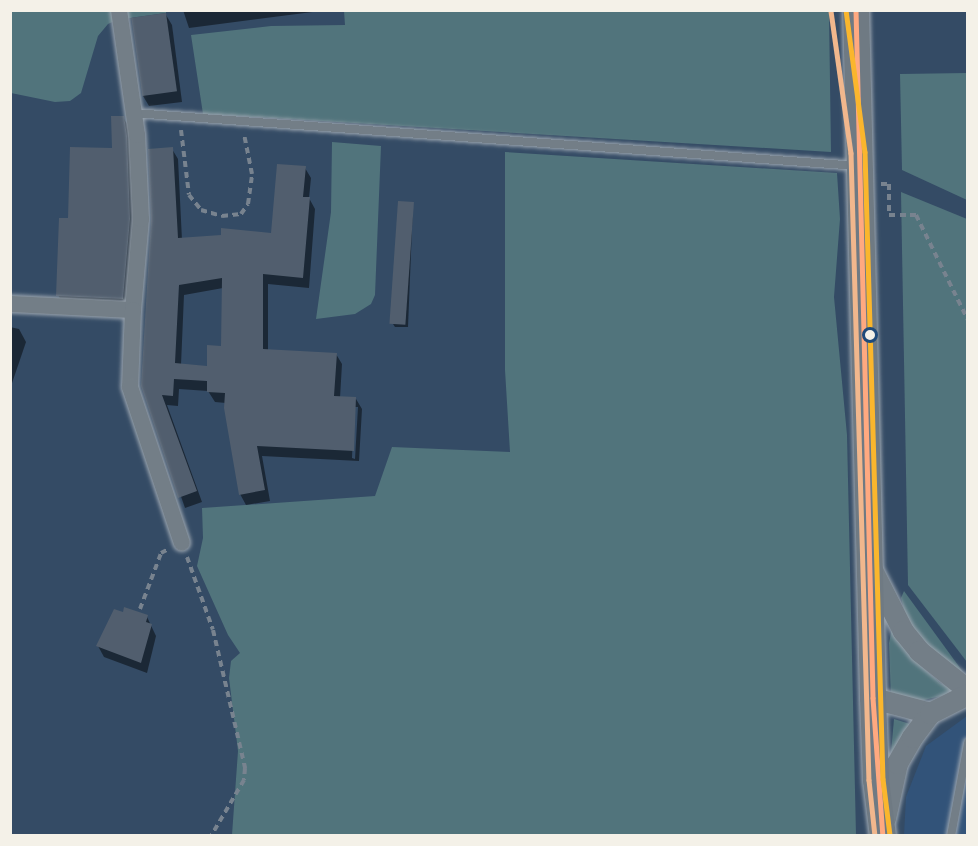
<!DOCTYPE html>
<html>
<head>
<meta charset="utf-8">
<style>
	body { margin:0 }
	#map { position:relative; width:978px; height:846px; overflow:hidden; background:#344b65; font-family:Caveat,sans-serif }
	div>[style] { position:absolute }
	.built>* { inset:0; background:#325379 }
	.green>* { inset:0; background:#51747c }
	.shadow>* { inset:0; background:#0007 }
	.building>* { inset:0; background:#515e6e; transform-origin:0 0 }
	.path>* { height:4px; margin-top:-2px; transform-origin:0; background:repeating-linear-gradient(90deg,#78838f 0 6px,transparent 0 10.5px) }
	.roads { filter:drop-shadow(0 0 2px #9ba5af) drop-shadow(0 0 2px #9ba5af) }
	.service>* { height:8px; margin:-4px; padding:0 4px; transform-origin:4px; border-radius:4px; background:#737e87 }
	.minor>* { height:16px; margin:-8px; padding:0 8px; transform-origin:8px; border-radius:8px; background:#737e87 }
	.tertiary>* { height:21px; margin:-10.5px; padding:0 10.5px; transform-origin:10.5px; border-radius:10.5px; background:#737e87 }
	.primary>* { height:26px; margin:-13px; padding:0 13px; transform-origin:13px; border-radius:13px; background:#6f7a83 }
	.bus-1>* { height:4.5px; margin:-2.25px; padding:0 2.25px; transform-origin:2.25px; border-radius:2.25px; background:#ffa980 }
	.bus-2>* { height:4.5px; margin:-2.25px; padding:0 2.25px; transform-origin:2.25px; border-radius:2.25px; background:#f1b78d }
	.bus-3>* { height:4.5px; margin:-2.25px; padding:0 2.25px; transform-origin:2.25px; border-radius:2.25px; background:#fab62d }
	.dots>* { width:16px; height:16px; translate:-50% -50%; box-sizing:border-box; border:3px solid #1f4a7a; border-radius:50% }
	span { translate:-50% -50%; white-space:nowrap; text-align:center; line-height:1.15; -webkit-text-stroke:6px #1f4a7a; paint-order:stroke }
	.frame { position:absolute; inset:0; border:12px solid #f4f1e8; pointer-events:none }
</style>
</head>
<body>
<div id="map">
	<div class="built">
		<i style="clip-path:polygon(967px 716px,967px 835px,904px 836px,906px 797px,926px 746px)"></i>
	</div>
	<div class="green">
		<i style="clip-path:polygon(10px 11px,116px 11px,117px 20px,108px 24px,98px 36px,81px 93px,70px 101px,55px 102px,11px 93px)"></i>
		<i style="clip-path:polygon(122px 11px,166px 11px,166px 13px,123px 19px)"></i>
		<i style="clip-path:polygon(344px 11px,829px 11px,831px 152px,203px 114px,191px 35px,271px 26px,345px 25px)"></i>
		<i style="clip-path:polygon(967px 73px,968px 73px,967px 200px,902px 170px,900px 74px)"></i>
		<i style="clip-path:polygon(332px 142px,381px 146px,375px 295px,371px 304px,355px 314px,316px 319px,331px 212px)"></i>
		<i style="clip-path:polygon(505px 152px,837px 173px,840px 219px,834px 297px,847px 435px,856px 835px,232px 835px,238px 751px,229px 678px,231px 661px,240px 653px,228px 635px,197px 566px,203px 538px,202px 508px,375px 496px,392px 447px,510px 452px,505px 370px)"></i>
		<i style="clip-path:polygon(901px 192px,967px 219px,967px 662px,908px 585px)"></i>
		<i style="clip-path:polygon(904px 591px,963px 672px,951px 669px,919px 637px,905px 613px,901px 598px)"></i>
		<i style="clip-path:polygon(892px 628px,921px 666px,940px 683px,958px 692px,907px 704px,891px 700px,889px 643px)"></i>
		<i style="clip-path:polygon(894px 719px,910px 724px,891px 753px)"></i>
	</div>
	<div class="shadow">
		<i style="clip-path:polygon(183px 10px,328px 10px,189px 28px)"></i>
		<i style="clip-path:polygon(166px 15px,172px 25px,182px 102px,149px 106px,143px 96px)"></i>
		<i style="clip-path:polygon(123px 117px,131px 131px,137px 233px,130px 312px,66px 309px,58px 295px,70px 219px,114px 150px)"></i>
		<i style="clip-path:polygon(evenodd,172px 149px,178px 159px,182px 240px,272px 234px,305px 168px,311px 178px,309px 198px,315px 209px,309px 288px,268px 284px,268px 351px,336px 354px,342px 364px,340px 398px,356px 399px,362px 409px,359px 461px,262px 456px,270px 501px,246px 505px,240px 494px,226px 403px,215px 402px,208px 391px,179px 389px,178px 406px,167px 405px,202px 502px,185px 508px,142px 385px,172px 149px,223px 288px,223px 348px,209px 368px,181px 365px,184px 295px,223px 288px,172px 149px,354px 407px,358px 407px,355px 459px,352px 458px,354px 407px)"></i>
		<i style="clip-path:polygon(413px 204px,408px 327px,395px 327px,393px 324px)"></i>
		<i style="clip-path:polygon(10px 327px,19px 329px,26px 342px,10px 389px)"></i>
		<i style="clip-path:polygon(147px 617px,156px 636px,147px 673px,104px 657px,98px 646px)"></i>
	</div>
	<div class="building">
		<i style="left:166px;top:13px;width:79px;height:35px;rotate:82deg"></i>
		<i style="clip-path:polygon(111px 116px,124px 116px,127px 136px,130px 219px,123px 299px,56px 296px,59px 218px,68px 218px,70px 147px,112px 148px)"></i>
		<i style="clip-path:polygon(evenodd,173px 147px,178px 238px,221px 235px,221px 228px,271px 233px,277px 164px,306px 166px,303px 197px,310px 197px,303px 278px,263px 274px,263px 349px,337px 353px,334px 396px,356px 397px,354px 451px,257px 446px,265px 490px,239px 495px,224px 408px,225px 393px,207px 392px,207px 381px,174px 379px,173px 396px,162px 395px,197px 491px,178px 498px,141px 386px,151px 220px,148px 149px,173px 147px,222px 278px,221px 346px,207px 345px,207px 366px,175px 363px,179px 285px,222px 278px)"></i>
		<i style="left:398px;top:201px;width:16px;height:123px;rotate:4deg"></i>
		<i style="clip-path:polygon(124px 607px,148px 615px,146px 622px,152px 624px,141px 663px,96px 646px,114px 609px,123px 612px)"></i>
	</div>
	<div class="path">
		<i style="left:181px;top:130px;width:65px;rotate:83deg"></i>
		<i style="left:189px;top:195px;width:19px;rotate:51deg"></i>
		<i style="left:201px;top:210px;width:22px;rotate:16deg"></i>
		<i style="left:222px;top:216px;width:19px;rotate:-6deg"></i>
		<i style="left:241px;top:214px;width:12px;rotate:-55deg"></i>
		<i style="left:248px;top:204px;width:30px;rotate:-82deg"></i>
		<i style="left:252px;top:174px;width:41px;rotate:-101.3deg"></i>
		<i style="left:881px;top:184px;width:8px"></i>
		<i style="left:889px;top:184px;width:31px;rotate:90deg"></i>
		<i style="left:889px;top:215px;width:27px"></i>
		<i style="left:916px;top:215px;width:117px;rotate:63.7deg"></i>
		<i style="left:187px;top:557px;width:77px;rotate:70.4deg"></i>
		<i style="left:213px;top:630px;width:142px;rotate:76.9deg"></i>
		<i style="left:245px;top:768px;width:12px;rotate:95deg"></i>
		<i style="left:244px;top:780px;width:65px;rotate:120.5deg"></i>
		<i style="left:140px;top:609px;width:60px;rotate:-69.4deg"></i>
		<i style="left:161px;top:553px;width:7px;rotate:-27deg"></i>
	</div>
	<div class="roads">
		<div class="service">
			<i style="left:133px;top:113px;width:727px;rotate:4.18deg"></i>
			<i style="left:951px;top:836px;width:95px;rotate:-79.6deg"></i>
		</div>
		<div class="minor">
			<i style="left:10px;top:304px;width:123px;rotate:2.8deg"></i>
			<i style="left:133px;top:310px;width:91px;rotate:-85deg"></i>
			<i style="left:141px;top:219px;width:84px;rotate:-92.7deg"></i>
			<i style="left:137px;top:135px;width:126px;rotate:-98.2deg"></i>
			<i style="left:133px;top:310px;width:77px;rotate:92.2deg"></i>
			<i style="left:130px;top:387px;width:164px;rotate:71.6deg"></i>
		</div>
		<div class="tertiary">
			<i style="left:871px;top:568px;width:71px;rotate:63.1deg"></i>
			<i style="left:903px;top:631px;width:26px;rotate:51deg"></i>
			<i style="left:919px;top:651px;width:63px;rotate:38.5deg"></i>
			<i style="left:873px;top:698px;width:59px;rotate:14.7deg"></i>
			<i style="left:885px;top:818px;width:56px;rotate:-77.7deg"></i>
			<i style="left:897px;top:763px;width:30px;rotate:-60deg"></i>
			<i style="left:912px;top:737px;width:30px;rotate:-53deg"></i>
			<i style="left:930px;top:713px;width:42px;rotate:-26.6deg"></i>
		</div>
		<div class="primary">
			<i style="left:856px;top:10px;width:688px;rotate:88.58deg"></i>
			<i style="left:873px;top:698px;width:82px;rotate:87.9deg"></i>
			<i style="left:876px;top:780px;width:56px;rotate:82.9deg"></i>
		</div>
	</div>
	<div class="bus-1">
		<i style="left:856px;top:10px;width:688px;rotate:88.58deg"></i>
		<i style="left:873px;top:698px;width:138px;rotate:85.9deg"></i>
	</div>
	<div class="bus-2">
		<i style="left:831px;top:11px;width:143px;rotate:82deg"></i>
		<i style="left:851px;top:153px;width:627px;rotate:88.36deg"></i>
		<i style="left:869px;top:780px;width:56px;rotate:83.9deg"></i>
	</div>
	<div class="bus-3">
		<i style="left:846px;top:10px;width:143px;rotate:82.4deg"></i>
		<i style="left:865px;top:152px;width:627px;rotate:88.36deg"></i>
		<i style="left:883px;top:779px;width:56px;rotate:82.9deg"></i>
	</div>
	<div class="dots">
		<i style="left:870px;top:335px;background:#f4f1e8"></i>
	</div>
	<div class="frame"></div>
</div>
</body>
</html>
